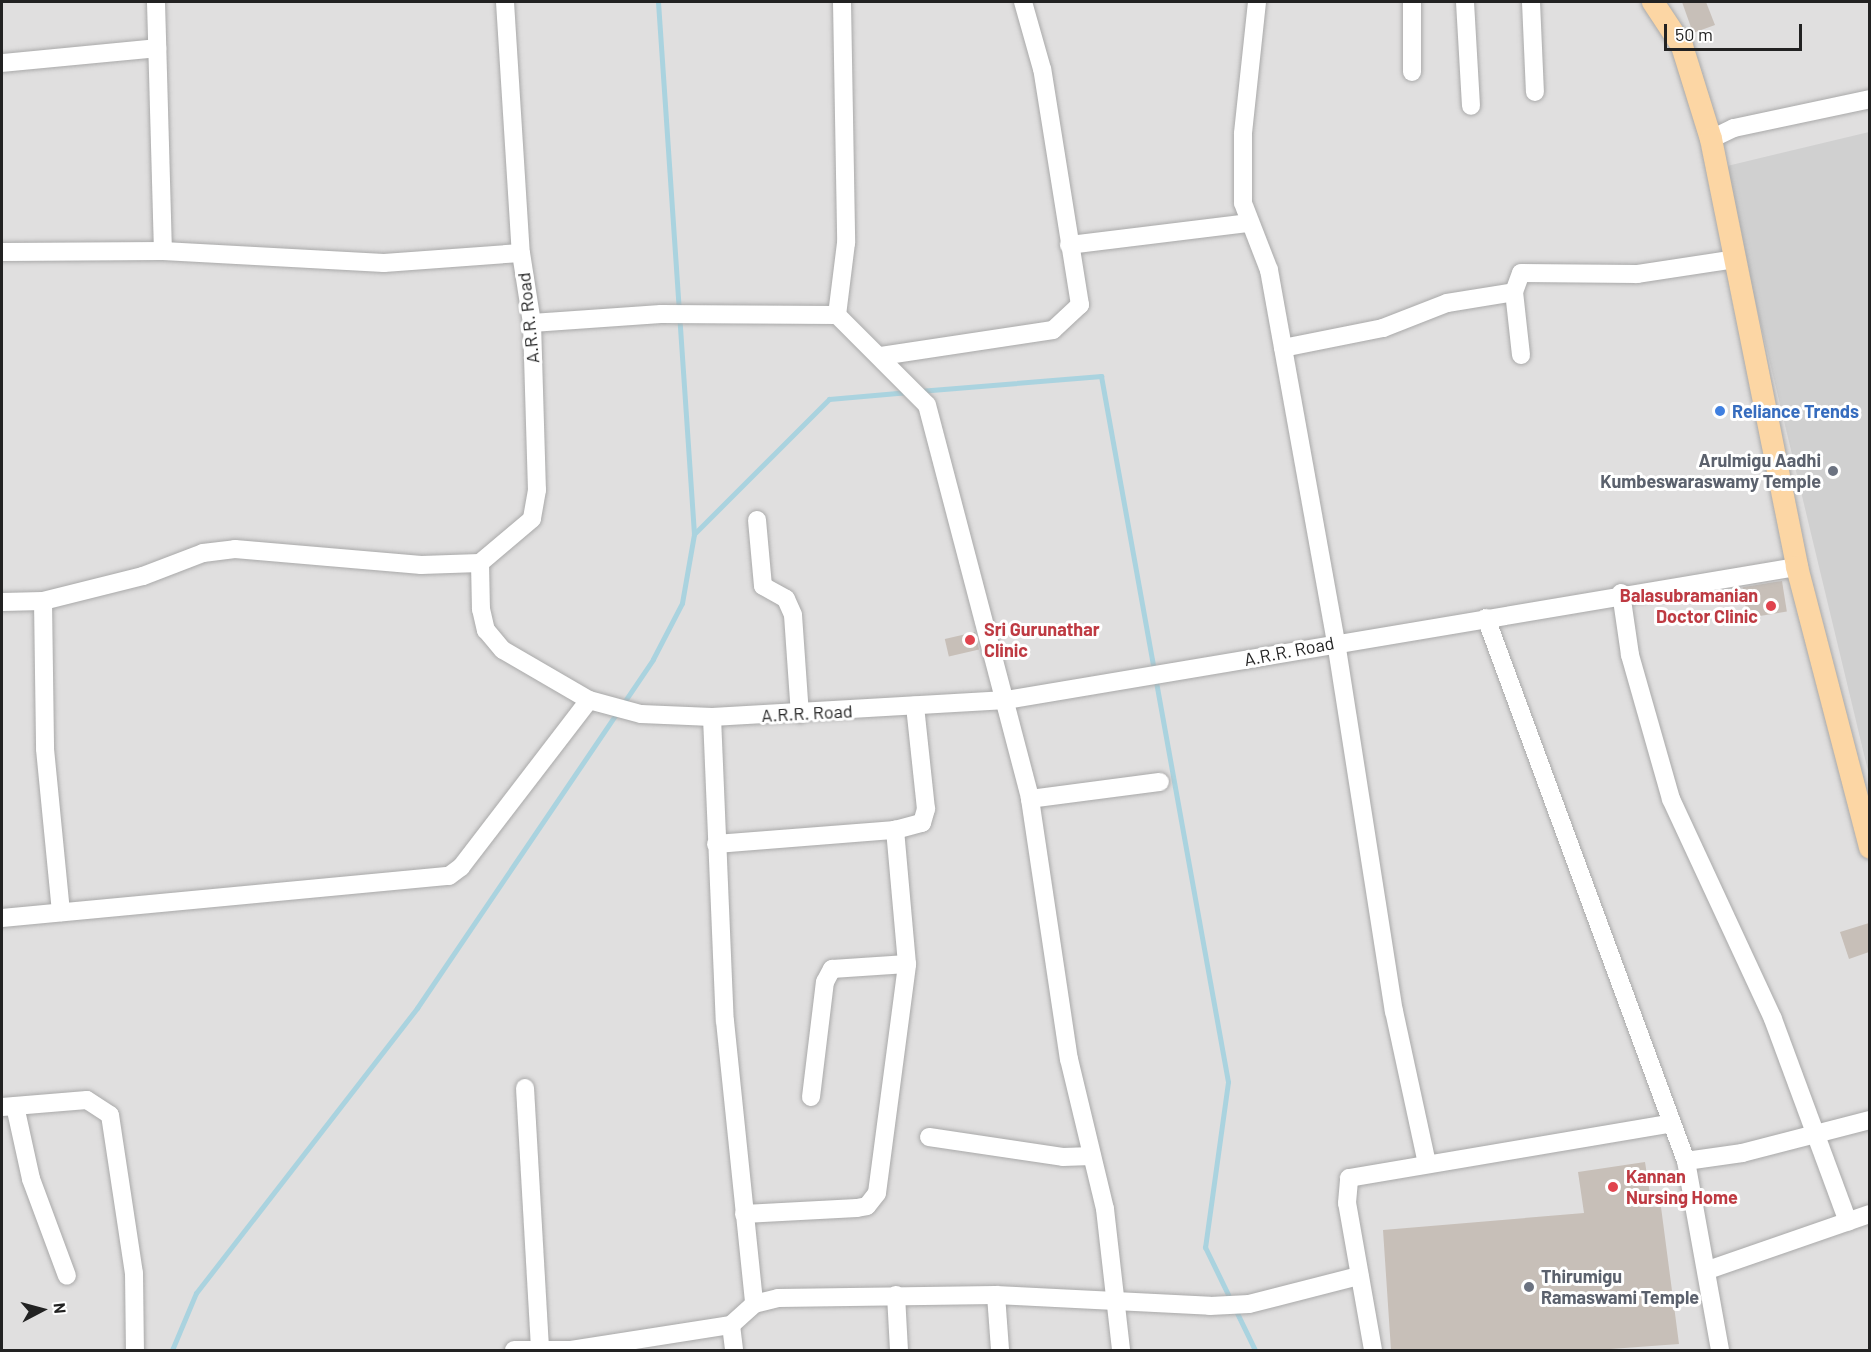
<!DOCTYPE html>
<html>
<head>
<meta charset="utf-8">
<style>
	body { margin:0 }
	#map { position:relative; width:1871px; height:1352px; overflow:hidden; background:#f2efe9; font-family:Barlow,sans-serif }
	div>[style] { position:absolute }
	.residential>* { inset:0; background:#e0dfdf; transform-origin:0 0 }
	.religious>* { inset:0; background:#d0d0d0 }
	.stream>* { height:5px; margin:-2.5px; padding:0 2.5px; transform-origin:2.5px; border-radius:2.5px; background:#aad3df }
	.building>* { inset:0; background:#c7bfb8; transform-origin:0 0 }
	.roads { filter:drop-shadow(0 0 2px #a9a9a9) drop-shadow(0 0 2px #a9a9a9) }
	.minor>* { height:18px; margin:-9px; padding:0 9px; transform-origin:9px; border-radius:9px; background:#fff }
	.major>* { height:22px; margin:-11px; padding:0 11px; transform-origin:11px; border-radius:11px; background:#fcd6a4 }
	.dots>* { width:16px; height:16px; translate:-50% -50%; box-sizing:border-box; border:3px solid #fff; border-radius:50% }
	span { translate:-50% -50%; white-space:nowrap; text-align:center; line-height:1.15; -webkit-text-stroke:6px #fff; paint-order:stroke }
	.street-label { font-size:18px; color:#222 }
	.shop-label { font-size:18px; color:#366cbe; font-weight:700 }
	.left { translate:0 -50%; text-align:left }
	.worship-label { font-size:18px; color:#5b616d; font-weight:700 }
	.right { translate:-100% -50%; text-align:right }
	.health-label { font-size:18px; color:#be3a42; font-weight:700 }
	.frame { position:absolute; inset:0; border:3px solid #222; pointer-events:none }
	.north { position:absolute; left:12px; top:1280px; width:60px; height:60px; -webkit-text-stroke:4px #fff; paint-order:stroke; rotate:84deg; font-size:16px; font-weight:700; line-height:24px; text-align:center; color:#222 }
	.north::after { content:''; display:block; margin:auto; width:21px; height:27px; background:#222; clip-path:polygon(50% 0,100% 100%,50% 72%,0 100%) }
	.scale { position:absolute; left:1664px; top:24px; width:138px; height:27px; box-sizing:border-box; border:3px solid #222; border-top:0; padding-left:8px; font-size:18px; line-height:21px; white-space:nowrap; color:#222; -webkit-text-stroke:4px #fff; paint-order:stroke }
</style>
</head>
<body>
<div id="map">
	<div class="residential">
		<i style="left:2px;top:2px;width:1867px;height:1348px"></i>
	</div>
	<div class="religious">
		<i style="clip-path:polygon(1869px 132px,1869px 775px,1723px 167px)"></i>
	</div>
	<div class="stream">
		<i style="left:919px;top:391px;width:183px;rotate:-4.7deg"></i>
		<i style="left:1101px;top:376px;width:717px;rotate:79.8deg"></i>
		<i style="left:1228px;top:1082px;width:167px;rotate:97.9deg"></i>
		<i style="left:1205px;top:1247px;width:114px;rotate:64.1deg"></i>
		<i style="left:694px;top:534px;width:191px;rotate:-45deg"></i>
		<i style="left:829px;top:399px;width:80px;rotate:-5deg"></i>
		<i style="left:172px;top:1350px;width:62px;rotate:-67.2deg"></i>
		<i style="left:196px;top:1293px;width:361px;rotate:-52.2deg"></i>
		<i style="left:417px;top:1008px;width:421px;rotate:-55.9deg"></i>
		<i style="left:653px;top:659px;width:63px;rotate:-62.6deg"></i>
		<i style="left:682px;top:603px;width:70px;rotate:-80.1deg"></i>
		<i style="left:694px;top:534px;width:533px;rotate:-93.87deg"></i>
	</div>
	<div class="building">
		<i style="clip-path:polygon(1682px 2px,1706px 2px,1715px 25px,1693px 33px)"></i>
		<i style="left:1782px;top:581px;width:31px;height:40px;rotate:81deg"></i>
		<i style="left:975px;top:632px;width:18px;height:31px;rotate:77deg"></i>
		<i style="clip-path:polygon(1869px 923px,1869px 952px,1849px 959px,1840px 932px)"></i>
		<i style="clip-path:polygon(1645px 1162px,1652px 1207px,1661px 1207px,1679px 1344px,1597px 1350px,1391px 1350px,1383px 1230px,1584px 1213px,1578px 1172px)"></i>
	</div>
	<div class="roads">
		<div class="minor">
			<i style="left:156px;top:2px;width:249px;rotate:88.4deg"></i>
			<i style="left:505px;top:2px;width:252px;rotate:86.4deg"></i>
			<i style="left:521px;top:253px;width:71px;rotate:81.1deg"></i>
			<i style="left:532px;top:323px;width:167px;rotate:88.3deg"></i>
			<i style="left:537px;top:490px;width:29px;rotate:100deg"></i>
			<i style="left:532px;top:519px;width:68px;rotate:139.8deg"></i>
			<i style="left:480px;top:563px;width:46px;rotate:88.8deg"></i>
			<i style="left:481px;top:609px;width:22px;rotate:77deg"></i>
			<i style="left:486px;top:630px;width:26px;rotate:50deg"></i>
			<i style="left:503px;top:650px;width:99px;rotate:30.2deg"></i>
			<i style="left:589px;top:700px;width:54px;rotate:15.1deg"></i>
			<i style="left:641px;top:714px;width:71px;rotate:2.4deg"></i>
			<i style="left:712px;top:717px;width:295px;rotate:-3.3deg"></i>
			<i style="left:1007px;top:700px;width:801px;rotate:-9.56deg"></i>
			<i style="left:842px;top:2px;width:241px;rotate:89deg"></i>
			<i style="left:846px;top:243px;width:73px;rotate:97.1deg"></i>
			<i style="left:837px;top:315px;width:127px;rotate:45deg"></i>
			<i style="left:927px;top:405px;width:407px;rotate:75.3deg"></i>
			<i style="left:1030px;top:799px;width:263px;rotate:81.5deg"></i>
			<i style="left:1069px;top:1059px;width:154px;rotate:76.5deg"></i>
			<i style="left:1105px;top:1209px;width:142px;rotate:83.5deg"></i>
			<i style="left:1257px;top:2px;width:133px;rotate:96.1deg"></i>
			<i style="left:1243px;top:134px;width:69px;rotate:90deg"></i>
			<i style="left:1243px;top:203px;width:72px;rotate:68.8deg"></i>
			<i style="left:1269px;top:270px;width:378px;rotate:79.8deg"></i>
			<i style="left:1336px;top:642px;width:374px;rotate:81.1deg"></i>
			<i style="left:1394px;top:1011px;width:156px;rotate:77.8deg"></i>
			<i style="left:1465px;top:2px;width:104px;rotate:86.7deg"></i>
			<i style="left:1531px;top:2px;width:90px;rotate:87.5deg"></i>
			<i style="left:2px;top:63px;width:156px;rotate:-5.5deg"></i>
			<i style="left:1412px;top:72px;width:70px;rotate:-90deg"></i>
			<i style="left:1711px;top:139px;width:25px;rotate:-26deg"></i>
			<i style="left:1734px;top:128px;width:139px;rotate:-12deg"></i>
			<i style="left:1069px;top:245px;width:179px;rotate:-7deg"></i>
			<i style="left:2px;top:252px;width:161px;rotate:-0.4deg"></i>
			<i style="left:163px;top:251px;width:221px;rotate:3.1deg"></i>
			<i style="left:384px;top:263px;width:137px;rotate:-4.2deg"></i>
			<i style="left:532px;top:323px;width:129px;rotate:-4deg"></i>
			<i style="left:661px;top:314px;width:176px;rotate:0.3deg"></i>
			<i style="left:1283px;top:348px;width:102px;rotate:-11.3deg"></i>
			<i style="left:1383px;top:328px;width:69px;rotate:-21.3deg"></i>
			<i style="left:1447px;top:303px;width:68px;rotate:-9.3deg"></i>
			<i style="left:1521px;top:355px;width:63px;rotate:-96.3deg"></i>
			<i style="left:1514px;top:292px;width:20px;rotate:-70deg"></i>
			<i style="left:1521px;top:273px;width:116px;rotate:0.5deg"></i>
			<i style="left:1637px;top:274px;width:100px;rotate:-8.6deg"></i>
			<i style="left:881px;top:356px;width:174px;rotate:-8.6deg"></i>
			<i style="left:1053px;top:330px;width:37px;rotate:-43deg"></i>
			<i style="left:1080px;top:305px;width:239px;rotate:-99.1deg"></i>
			<i style="left:1042px;top:69px;width:70px;rotate:-105.8deg"></i>
			<i style="left:757px;top:520px;width:66px;rotate:84.8deg"></i>
			<i style="left:763px;top:586px;width:26px;rotate:29deg"></i>
			<i style="left:786px;top:599px;width:17px;rotate:66deg"></i>
			<i style="left:793px;top:615px;width:99px;rotate:86deg"></i>
			<i style="left:1621px;top:593px;width:63px;rotate:81.7deg"></i>
			<i style="left:1630px;top:655px;width:150px;rotate:74.1deg"></i>
			<i style="left:1671px;top:799px;width:242px;rotate:65.1deg"></i>
			<i style="left:1773px;top:1019px;width:216px;rotate:69.7deg"></i>
			<i style="left:43px;top:601px;width:148px;rotate:89.2deg"></i>
			<i style="left:45px;top:749px;width:164px;rotate:84.4deg"></i>
			<i style="left:2px;top:602px;width:41px;rotate:-1.4deg"></i>
			<i style="left:43px;top:601px;width:103px;rotate:-14deg"></i>
			<i style="left:143px;top:576px;width:64px;rotate:-21deg"></i>
			<i style="left:203px;top:553px;width:32px;rotate:-7deg"></i>
			<i style="left:235px;top:549px;width:187px;rotate:4.9deg"></i>
			<i style="left:421px;top:565px;width:59px;rotate:-1.9deg"></i>
			<i style="left:1486px;top:618px;width:579px;rotate:69.78deg"></i>
			<i style="left:1686px;top:1161px;width:192px;rotate:79.8deg"></i>
			<i style="left:712px;top:717px;width:304px;rotate:87.6deg"></i>
			<i style="left:725px;top:1021px;width:284px;rotate:84.1deg"></i>
			<i style="left:1030px;top:799px;width:131px;rotate:-7.5deg"></i>
			<i style="left:716px;top:844px;width:180px;rotate:-4.5deg"></i>
			<i style="left:895px;top:830px;width:28px;rotate:-15deg"></i>
			<i style="left:922px;top:823px;width:15px;rotate:-74deg"></i>
			<i style="left:926px;top:809px;width:104px;rotate:-96.1deg"></i>
			<i style="left:2px;top:918px;width:449px;rotate:-5.4deg"></i>
			<i style="left:449px;top:876px;width:15px;rotate:-37deg"></i>
			<i style="left:461px;top:867px;width:210px;rotate:-52.5deg"></i>
			<i style="left:525px;top:1088px;width:260px;rotate:86.7deg"></i>
			<i style="left:811px;top:1097px;width:116px;rotate:-83.1deg"></i>
			<i style="left:825px;top:982px;width:15px;rotate:-62deg"></i>
			<i style="left:832px;top:969px;width:75px;rotate:-3.8deg"></i>
			<i style="left:15px;top:1106px;width:75px;rotate:77.6deg"></i>
			<i style="left:31px;top:1179px;width:103px;rotate:69.6deg"></i>
			<i style="left:2px;top:1107px;width:85px;rotate:-4.7deg"></i>
			<i style="left:87px;top:1100px;width:27px;rotate:33deg"></i>
			<i style="left:110px;top:1115px;width:160px;rotate:81.4deg"></i>
			<i style="left:134px;top:1273px;width:77px;rotate:89.3deg"></i>
			<i style="left:929px;top:1137px;width:135px;rotate:8.5deg"></i>
			<i style="left:1063px;top:1157px;width:29px;rotate:-2deg"></i>
			<i style="left:1686px;top:1161px;width:57px;rotate:-8.1deg"></i>
			<i style="left:1742px;top:1153px;width:132px;rotate:-14.5deg"></i>
			<i style="left:744px;top:1214px;width:113px;rotate:-3deg"></i>
			<i style="left:857px;top:1208px;width:10px;rotate:-11deg"></i>
			<i style="left:867px;top:1206px;width:16px;rotate:-52deg"></i>
			<i style="left:877px;top:1193px;width:231px;rotate:-82.5deg"></i>
			<i style="left:907px;top:964px;width:135px;rotate:-95.1deg"></i>
			<i style="left:1708px;top:1270px;width:171px;rotate:-19.1deg"></i>
			<i style="left:896px;top:1295px;width:55px;rotate:86.9deg"></i>
			<i style="left:996px;top:1295px;width:55px;rotate:85.8deg"></i>
			<i style="left:731px;top:1325px;width:25px;rotate:83deg"></i>
			<i style="left:514px;top:1350px;width:57px"></i>
			<i style="left:571px;top:1350px;width:162px;rotate:-8.9deg"></i>
			<i style="left:731px;top:1325px;width:31px;rotate:-42deg"></i>
			<i style="left:754px;top:1304px;width:25px;rotate:-14deg"></i>
			<i style="left:778px;top:1298px;width:218px;rotate:-0.8deg"></i>
			<i style="left:996px;top:1295px;width:214px;rotate:2.9deg"></i>
			<i style="left:1210px;top:1306px;width:39px;rotate:-3deg"></i>
			<i style="left:1249px;top:1304px;width:114px;rotate:-14.3deg"></i>
			<i style="left:1373px;top:1350px;width:149px;rotate:-100deg"></i>
			<i style="left:1347px;top:1203px;width:25px;rotate:-85deg"></i>
			<i style="left:1349px;top:1178px;width:324px;rotate:-9.6deg"></i>
		</div>
		<div class="major">
			<i style="left:1653px;top:2px;width:53px;rotate:56.6deg"></i>
			<i style="left:1682px;top:46px;width:97px;rotate:72.7deg"></i>
			<i style="left:1711px;top:139px;width:437px;rotate:78.6deg"></i>
			<i style="left:1797px;top:567px;width:290px;rotate:75.4deg"></i>
		</div>
	</div>
	<div class="dots">
		<i style="left:1720px;top:411px;background:#3f7fe0"></i>
		<i style="left:1833px;top:471px;background:#6b7280"></i>
		<i style="left:1771px;top:606px;background:#e0444e"></i>
		<i style="left:970px;top:640px;background:#e0444e"></i>
		<i style="left:1613px;top:1187px;background:#e0444e"></i>
		<i style="left:1529px;top:1287px;background:#6b7280"></i>
	</div>
	<div class="street-label">
		<span style="left:528px;top:318px;rotate:-96deg">A.R.R. Road</span>
		<span style="left:1289px;top:651px;rotate:-11deg">A.R.R. Road</span>
		<span style="left:807px;top:713px;rotate:-3deg">A.R.R. Road</span>
	</div>
	<div class="shop-label">
		<span class="left" style="left:1732px;top:411px">Reliance Trends</span>
	</div>
	<div class="worship-label">
		<span class="right" style="left:1821px;top:471px">Arulmigu Aadhi<br>Kumbeswaraswamy Temple</span>
		<span class="left" style="left:1541px;top:1287px">Thirumigu<br>Ramaswami Temple</span>
	</div>
	<div class="health-label">
		<span class="right" style="left:1758px;top:606px">Balasubramanian<br>Doctor Clinic</span>
		<span class="left" style="left:984px;top:640px">Sri Gurunathar<br>Clinic</span>
		<span class="left" style="left:1626px;top:1187px">Kannan<br>Nursing Home</span>
	</div>
	<div class="frame"></div>
	<div class="north">N</div>
	<div class="scale">50 m</div>
</div>
</body>
</html>
